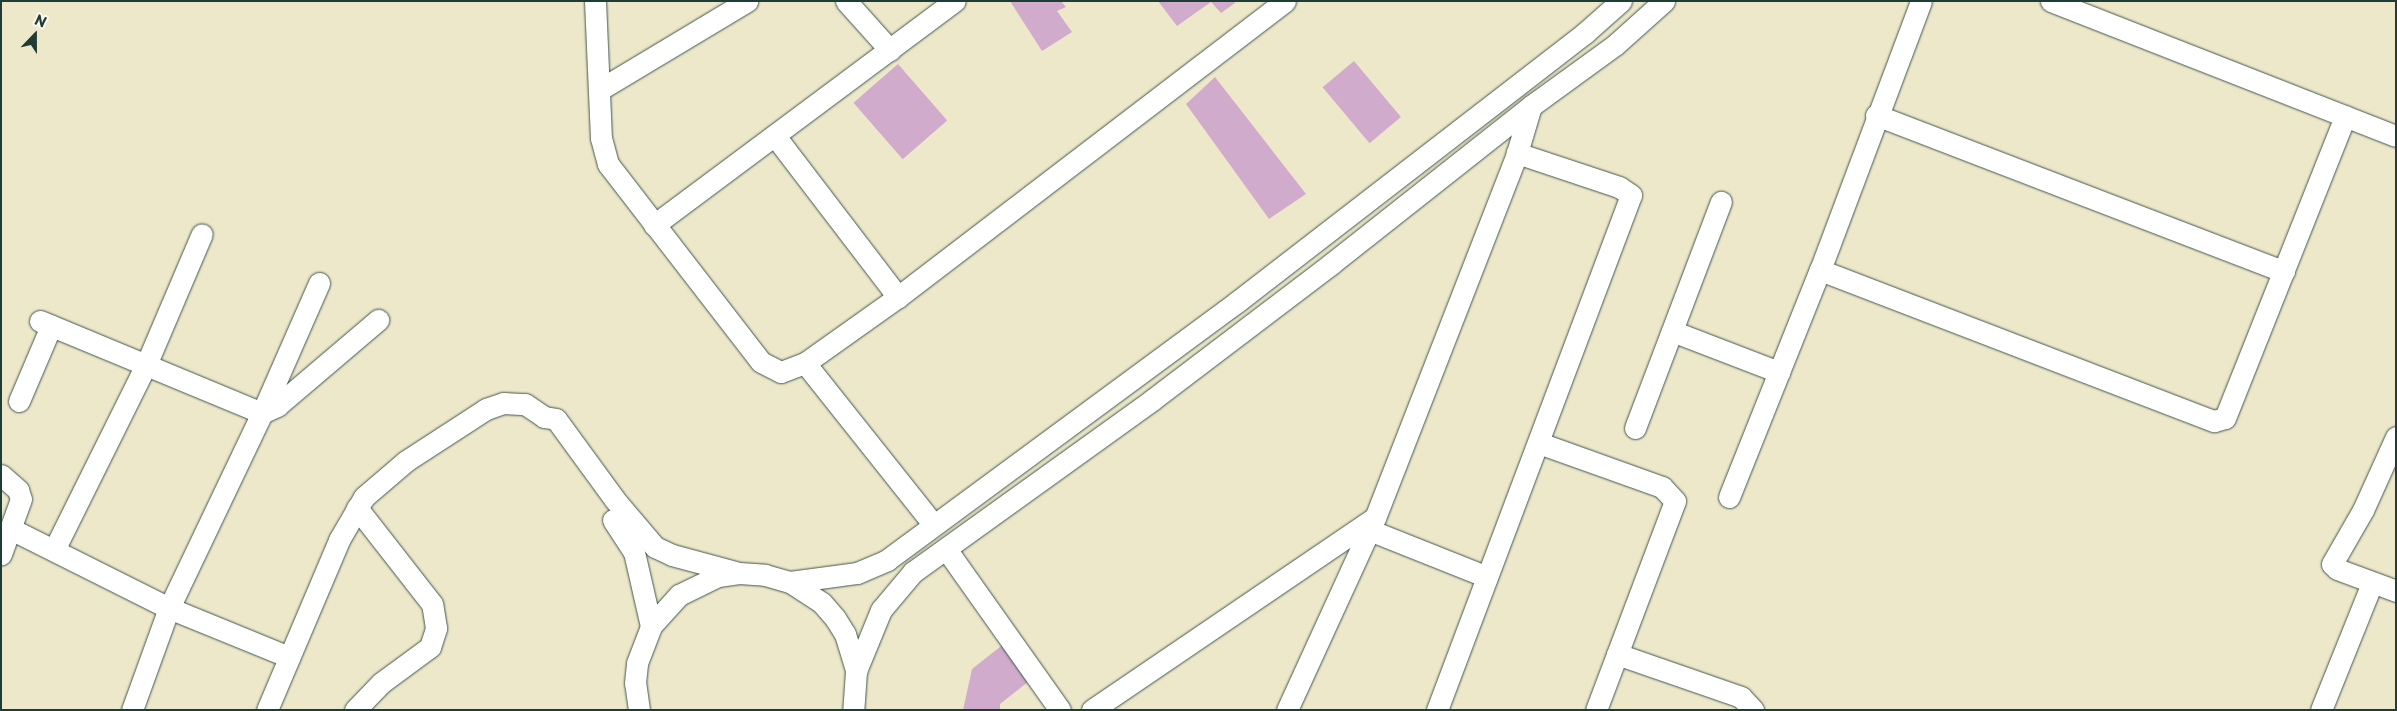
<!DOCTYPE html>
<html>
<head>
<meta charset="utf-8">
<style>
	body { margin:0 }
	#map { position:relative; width:2397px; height:711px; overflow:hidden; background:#eee8cb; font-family:"Playpen Sans",sans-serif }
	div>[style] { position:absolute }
	.building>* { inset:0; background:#d1abcb; transform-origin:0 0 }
	.roads { filter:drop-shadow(0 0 1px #3e574b) drop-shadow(0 0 1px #3e574b) }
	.minor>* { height:21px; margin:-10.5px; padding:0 10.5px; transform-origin:10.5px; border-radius:10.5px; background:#fff }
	span { translate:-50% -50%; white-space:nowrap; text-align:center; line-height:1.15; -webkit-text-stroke:4px #fbf7ec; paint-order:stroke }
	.frame { position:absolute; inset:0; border:2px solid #1f3d34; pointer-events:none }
	.north { position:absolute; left:10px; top:10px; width:50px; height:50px; -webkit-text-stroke:4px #fbf7ec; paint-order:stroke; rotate:22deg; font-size:14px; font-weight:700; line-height:20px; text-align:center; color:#1f3d34 }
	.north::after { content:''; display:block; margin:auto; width:18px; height:22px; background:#1f3d34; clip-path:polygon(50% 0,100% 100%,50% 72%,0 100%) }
</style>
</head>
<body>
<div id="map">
	<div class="building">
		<i style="clip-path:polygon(1010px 1px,1061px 1px,1066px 7px,1057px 11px,1072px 32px,1042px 51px)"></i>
		<i style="clip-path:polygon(1158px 1px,1234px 1px,1235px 3px,1221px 13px,1211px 2px,1177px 26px)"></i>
		<i style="left:1354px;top:61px;width:73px;height:41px;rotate:50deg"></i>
		<i style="left:898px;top:64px;width:75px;height:59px;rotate:49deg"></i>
		<i style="clip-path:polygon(1215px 77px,1306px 194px,1269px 219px,1186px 104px)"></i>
		<i style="clip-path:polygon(1005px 643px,1033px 678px,1000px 704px,1000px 710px,963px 710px,972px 669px)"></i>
	</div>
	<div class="roads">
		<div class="minor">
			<i style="left:595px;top:1px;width:137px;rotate:87.5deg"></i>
			<i style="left:601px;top:138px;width:27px;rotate:75deg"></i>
			<i style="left:608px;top:164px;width:250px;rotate:52.3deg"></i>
			<i style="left:761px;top:362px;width:22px;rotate:27deg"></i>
			<i style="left:781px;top:372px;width:26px;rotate:-21deg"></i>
			<i style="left:805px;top:363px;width:114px;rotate:-35.4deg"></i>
			<i style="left:898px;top:297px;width:487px;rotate:-37.4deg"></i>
			<i style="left:846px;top:1px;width:66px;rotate:48.1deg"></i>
			<i style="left:2051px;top:1px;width:370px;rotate:21.4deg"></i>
			<i style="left:599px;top:90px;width:173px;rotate:-31deg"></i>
			<i style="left:1876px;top:115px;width:437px;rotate:21deg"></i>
			<i style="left:775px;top:136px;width:203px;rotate:52.6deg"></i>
			<i style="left:654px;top:225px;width:375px;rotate:-36.7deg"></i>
			<i style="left:1820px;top:270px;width:422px;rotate:21deg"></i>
			<i style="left:2214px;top:421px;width:11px;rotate:-15deg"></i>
			<i style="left:2225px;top:418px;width:325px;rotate:-68.3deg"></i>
			<i style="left:40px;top:321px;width:240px;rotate:22.5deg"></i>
			<i style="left:262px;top:413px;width:142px;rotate:-66.3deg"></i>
			<i style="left:1672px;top:331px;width:115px;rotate:21deg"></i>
			<i style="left:805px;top:363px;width:206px;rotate:51.5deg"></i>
			<i style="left:19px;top:401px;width:82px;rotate:-66.9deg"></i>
			<i style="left:1635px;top:428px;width:242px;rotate:-69.2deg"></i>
			<i style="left:2396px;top:437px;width:80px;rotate:114.3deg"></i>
			<i style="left:2363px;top:510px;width:62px;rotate:119.9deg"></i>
			<i style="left:2332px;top:564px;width:7px;rotate:45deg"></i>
			<i style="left:2337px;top:569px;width:63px;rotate:20.4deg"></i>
			<i style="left:1539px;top:443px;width:131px;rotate:19.7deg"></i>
			<i style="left:1662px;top:487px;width:19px;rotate:47deg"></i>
			<i style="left:1675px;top:501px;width:223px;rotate:110.7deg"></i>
			<i style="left:1px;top:475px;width:23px;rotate:41deg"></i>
			<i style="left:18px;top:490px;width:9px;rotate:72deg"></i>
			<i style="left:21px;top:499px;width:59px;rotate:110deg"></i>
			<i style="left:1729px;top:497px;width:245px;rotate:-68.2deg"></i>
			<i style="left:1820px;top:270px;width:287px;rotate:-69.4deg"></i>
			<i style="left:613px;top:520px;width:38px;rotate:57deg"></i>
			<i style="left:634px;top:552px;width:76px;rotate:77.1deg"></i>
			<i style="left:11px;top:529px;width:177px;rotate:26.6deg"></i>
			<i style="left:169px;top:608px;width:130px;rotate:22.2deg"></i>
			<i style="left:1369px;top:530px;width:127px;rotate:21.7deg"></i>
			<i style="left:946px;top:549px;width:197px;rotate:54.7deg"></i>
			<i style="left:54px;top:550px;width:207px;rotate:-63.6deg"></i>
			<i style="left:146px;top:365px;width:142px;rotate:-66.9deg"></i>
			<i style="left:790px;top:582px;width:68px;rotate:-7.7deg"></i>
			<i style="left:857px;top:573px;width:33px;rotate:-23deg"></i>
			<i style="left:887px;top:560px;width:435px;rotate:-36.4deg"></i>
			<i style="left:1237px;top:302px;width:440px;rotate:-37.7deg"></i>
			<i style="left:1585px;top:33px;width:48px;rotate:-41.6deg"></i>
			<i style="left:1617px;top:654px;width:131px;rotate:19.1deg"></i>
			<i style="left:1741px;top:697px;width:18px;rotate:47deg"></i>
			<i style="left:856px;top:671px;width:66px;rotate:-67.7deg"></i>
			<i style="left:881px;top:610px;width:50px;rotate:-49.9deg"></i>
			<i style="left:913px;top:572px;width:294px;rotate:-35.7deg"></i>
			<i style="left:1152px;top:400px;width:225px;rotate:-37.2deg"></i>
			<i style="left:1331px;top:264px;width:255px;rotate:-38.3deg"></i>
			<i style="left:1531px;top:106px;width:104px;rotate:-36deg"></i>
			<i style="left:1615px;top:45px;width:66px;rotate:-41.9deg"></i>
			<i style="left:132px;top:710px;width:109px;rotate:-70.1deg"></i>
			<i style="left:169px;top:608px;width:216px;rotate:-64.5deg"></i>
			<i style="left:262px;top:413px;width:17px;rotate:-25deg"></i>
			<i style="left:277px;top:406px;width:133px;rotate:-40.4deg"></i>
			<i style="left:267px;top:710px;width:185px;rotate:-67deg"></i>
			<i style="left:339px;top:540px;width:50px;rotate:-59.8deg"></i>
			<i style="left:364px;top:497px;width:55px;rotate:-40.6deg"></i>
			<i style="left:406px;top:461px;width:95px;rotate:-33deg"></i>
			<i style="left:486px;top:409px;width:18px;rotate:-19deg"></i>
			<i style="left:503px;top:403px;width:22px;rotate:3deg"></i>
			<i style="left:525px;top:404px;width:23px;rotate:34deg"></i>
			<i style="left:544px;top:417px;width:12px;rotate:9deg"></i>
			<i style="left:556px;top:419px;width:100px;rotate:53.9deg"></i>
			<i style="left:615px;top:500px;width:62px;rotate:49.6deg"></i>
			<i style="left:655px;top:547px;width:19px;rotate:25deg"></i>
			<i style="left:672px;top:555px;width:69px;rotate:15deg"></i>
			<i style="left:355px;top:710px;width:37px;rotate:-46deg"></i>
			<i style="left:381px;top:683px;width:61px;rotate:-36.3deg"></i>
			<i style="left:430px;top:647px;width:20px;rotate:-72deg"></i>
			<i style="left:436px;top:628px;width:24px;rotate:-99deg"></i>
			<i style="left:432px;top:604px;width:122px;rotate:-128deg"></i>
			<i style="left:639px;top:710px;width:27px;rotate:-98deg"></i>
			<i style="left:635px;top:683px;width:20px;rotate:-84deg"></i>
			<i style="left:637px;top:663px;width:40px;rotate:-69deg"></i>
			<i style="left:651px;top:626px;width:42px;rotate:-47.9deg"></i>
			<i style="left:679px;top:595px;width:43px;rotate:-26deg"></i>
			<i style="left:718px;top:576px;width:21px;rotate:-8deg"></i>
			<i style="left:739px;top:573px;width:26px;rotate:4deg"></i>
			<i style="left:765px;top:575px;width:26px;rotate:16deg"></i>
			<i style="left:790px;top:582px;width:38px;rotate:33deg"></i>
			<i style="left:822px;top:603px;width:20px;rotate:49deg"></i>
			<i style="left:835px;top:618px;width:19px;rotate:58deg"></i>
			<i style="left:845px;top:634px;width:39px;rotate:73deg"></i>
			<i style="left:856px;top:671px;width:39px;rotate:94deg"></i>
			<i style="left:1092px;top:710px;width:342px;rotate:-34.2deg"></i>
			<i style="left:1287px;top:710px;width:211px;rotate:-65.4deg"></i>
			<i style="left:1375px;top:518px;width:392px;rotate:-68.7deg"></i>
			<i style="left:1517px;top:153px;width:49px;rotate:-73.4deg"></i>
			<i style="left:1437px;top:710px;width:550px;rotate:-69.36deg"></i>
			<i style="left:1631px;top:195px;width:14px;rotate:-146deg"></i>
			<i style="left:1619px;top:187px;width:108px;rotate:-161.6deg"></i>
			<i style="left:2321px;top:710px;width:137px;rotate:-68.1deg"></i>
		</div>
	</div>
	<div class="frame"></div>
	<div class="north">N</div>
</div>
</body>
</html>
